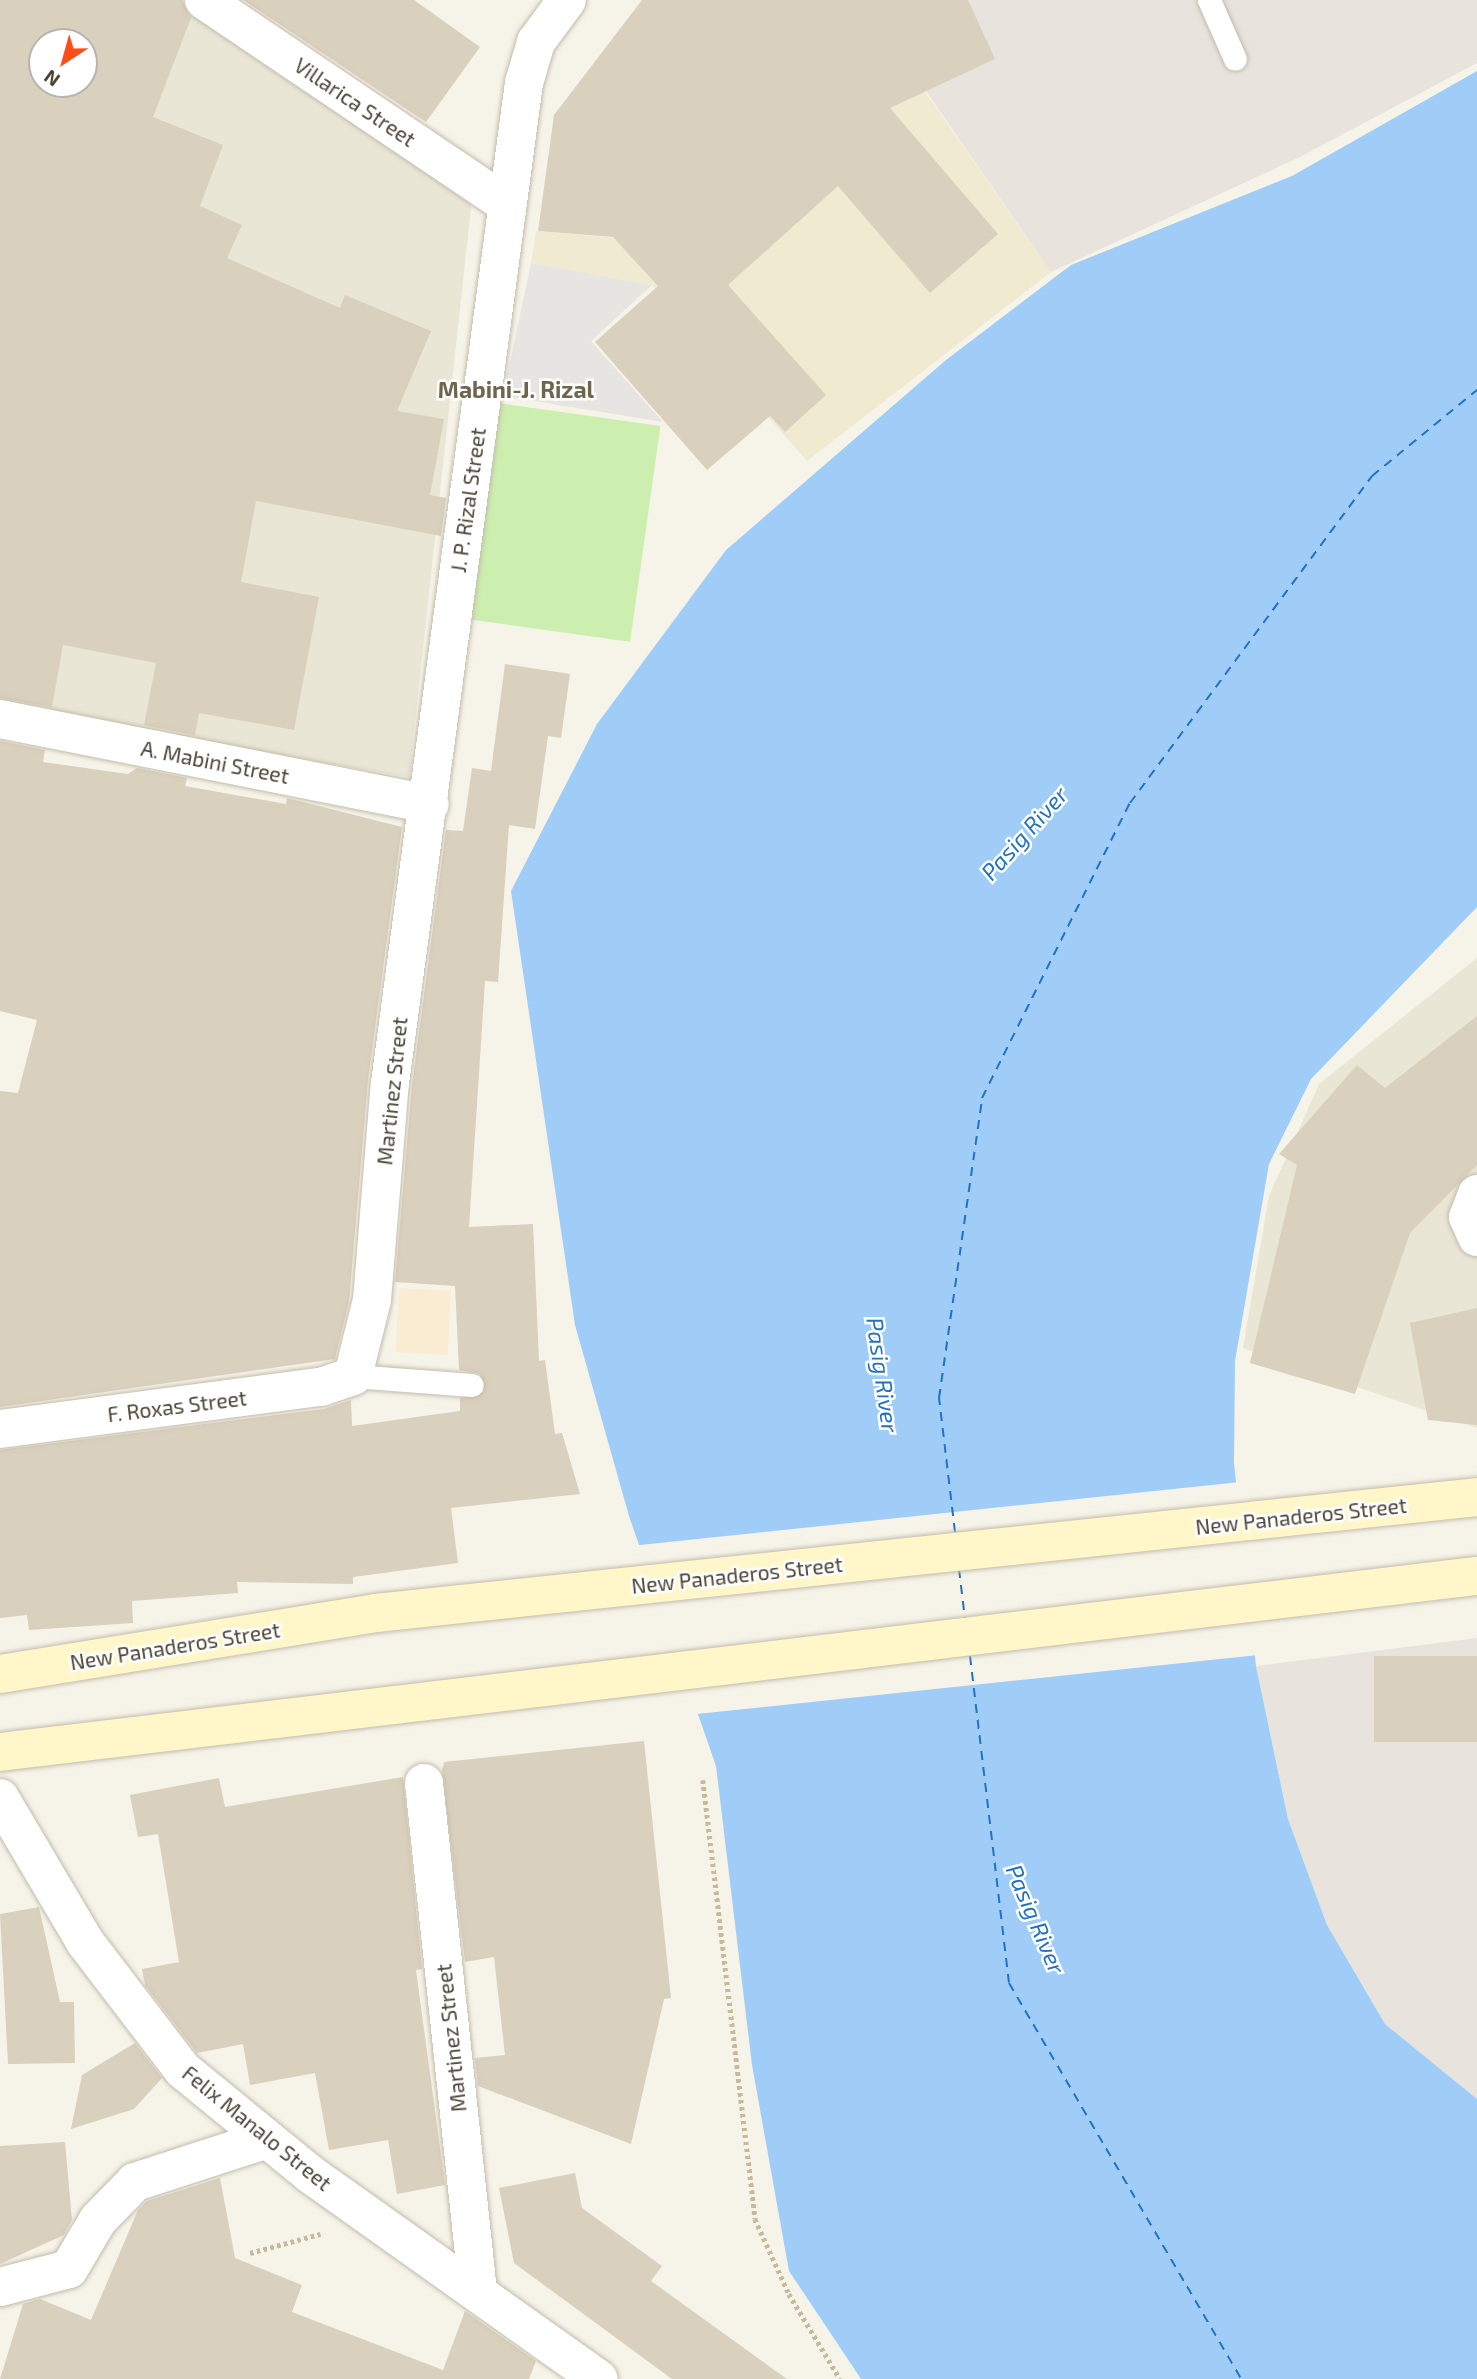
<!DOCTYPE html>
<html>
<head>
<meta charset="utf-8">
<style>
	body { margin:0 }
	#map { position:relative; width:1477px; height:2379px; overflow:hidden; background:#f6f3e9; font-family:"Exo 2",sans-serif }
	div>[style] { position:absolute }
	.residential>* { inset:0; background:#eae6d6 }
	.commercial>* { inset:0; background:#f9ecd2; transform-origin:0 0 }
	.industrial>* { inset:0; background:#e8e4dd }
	.education>* { inset:0; background:#f0ead1 }
	.green>* { inset:0; background:#cceeae; transform-origin:0 0 }
	.parking>* { inset:0; background:#e7e5e1 }
	.water>* { inset:0; background:#9fcdf8 }
	.pier>* { inset:0; background:#f6f3e9; transform-origin:0 0 }
	.ferry>* { height:2px; margin-top:-1px; transform-origin:0; background:repeating-linear-gradient(90deg,#2272c4 0 9px,transparent 0 16px) }
	.building>* { inset:0; background:#d9d0bd; transform-origin:0 0 }
	.path>* { height:4.5px; margin-top:-2.25px; transform-origin:0; background:repeating-linear-gradient(90deg,#c6ba9a 0 3.5px,transparent 0 7px) }
	.roads { filter:drop-shadow(0 0 2px #c3bcaa) drop-shadow(0 0 2px #c3bcaa) }
	.service>* { height:23px; margin:-11.5px; padding:0 11.5px; transform-origin:11.5px; border-radius:11.5px; background:#fff }
	.minor>* { height:38px; margin:-19px; padding:0 19px; transform-origin:19px; border-radius:19px; background:#fff }
	.tertiary>* { height:38px; margin:-19px; padding:0 19px; transform-origin:19px; border-radius:19px; background:#fff }
	.secondary>* { height:38px; margin:-19px; padding:0 19px; transform-origin:19px; border-radius:19px; background:#fff6ca }
	span { translate:-50% -50%; white-space:nowrap; text-align:center; line-height:1.15; -webkit-text-stroke:5px #fff; paint-order:stroke }
	.street-label { font-size:21px; color:#4b4436 }
	.neighbourhood-label { font-size:23px; color:#6f644c; font-weight:700 }
	.water-label { font-size:23px; color:#2272c4; font-style:italic }
	.north { position:absolute; left:28px; top:28px; width:70px; height:70px; box-sizing:border-box; background:#fff; border:2px solid #b7b4af; border-radius:50%; rotate:216deg; font-size:19px; font-weight:700; line-height:28px; text-align:center; color:#4b4436 }
	.north::after { content:''; display:block; margin:auto; width:24px; height:32px; background:#ff4d17; clip-path:polygon(50% 0,100% 100%,50% 72%,0 100%) }
</style>
</head>
<body>
<div id="map">
	<div class="residential">
		<i style="clip-path:polygon(evenodd,0 0,176px 0,472px 199px,409px 777px,0 708px,0 0,42px 42px,84px 42px,84px 84px,42px 84px,42px 42px)"></i>
		<i style="clip-path:polygon(1477px 958px,1477px 1428px,1243px 1348px,1269px 1196px,1319px 1084px)"></i>
	</div>
	<div class="commercial">
		<i style="left:399px;top:1288px;width:52px;height:64px;rotate:3deg"></i>
	</div>
	<div class="industrial">
		<i style="clip-path:polygon(863px 0,1477px 0,1477px 63px,1300px 157px,1051px 272px)"></i>
		<i style="clip-path:polygon(1477px 1638px,1477px 2099px,1385px 2024px,1327px 1925px,1288px 1819px,1256px 1666px)"></i>
	</div>
	<div class="education">
		<i style="clip-path:polygon(883px 32px,1051px 272px,807px 461px,652px 285px,531px 263px,536px 231px,653px 241px)"></i>
	</div>
	<div class="green">
		<i style="left:497px;top:403px;width:165px;height:218px;rotate:8deg"></i>
	</div>
	<div class="parking">
		<i style="clip-path:polygon(531px 263px,652px 285px,591px 341px,663px 422px,503px 396px)"></i>
	</div>
	<div class="water">
		<i style="clip-path:polygon(1477px 71px,1477px 907px,1311px 1079px,1269px 1164px,1235px 1361px,1234px 1463px,1256px 1666px,1288px 1819px,1327px 1925px,1385px 2024px,1477px 2099px,1477px 2379px,861px 2379px,789px 2271px,752px 2065px,716px 1766px,629px 1516px,575px 1325px,511px 891px,597px 724px,726px 550px,946px 360px,1071px 265px,1292px 176px)"></i>
	</div>
	<div class="pier">
		<i style="left:1240px;top:1482px;width:174px;height:608px;rotate:84deg"></i>
	</div>
	<div class="ferry">
		<i style="left:955px;top:1532px;width:135px;rotate:-96.8deg"></i>
		<i style="left:939px;top:1398px;width:303px;rotate:-81.8deg"></i>
		<i style="left:982px;top:1098px;width:330px;rotate:-63.4deg"></i>
		<i style="left:1130px;top:803px;width:407px;rotate:-53.5deg"></i>
		<i style="left:1372px;top:476px;width:136px;rotate:-39.3deg"></i>
		<i style="left:959px;top:1569px;width:50px;rotate:83.2deg"></i>
		<i style="left:970px;top:1656px;width:329px;rotate:83.2deg"></i>
		<i style="left:1009px;top:1983px;width:459px;rotate:59.6deg"></i>
	</div>
	<div class="building">
		<i style="clip-path:polygon(evenodd,0 0,182px 0,191px 18px,153px 117px,223px 145px,200px 206px,242px 225px,227px 258px,340px 308px,345px 295px,431px 331px,397px 411px,444px 419px,430px 495px,446px 498px,441px 536px,256px 501px,241px 582px,319px 597px,294px 730px,199px 713px,195px 735px,144px 725px,156px 663px,63px 645px,52px 707px,0 698px,0 0,42px 42px,84px 42px,84px 84px,42px 84px,42px 42px)"></i>
		<i style="clip-path:polygon(243px 0,414px 0,480px 47px,426px 122px)"></i>
		<i style="clip-path:polygon(642px 0,968px 0,995px 59px,890px 108px,998px 234px,930px 293px,838px 186px,728px 285px,826px 395px,785px 432px,770px 416px,707px 470px,595px 342px,658px 286px,613px 237px,538px 231px,554px 115px)"></i>
		<i style="clip-path:polygon(505px 664px,570px 674px,561px 738px,548px 736px,535px 829px,509px 825px,498px 982px,485px 981px,469px 1227px,533px 1224px,539px 1361px,545px 1360px,555px 1434px,562px 1433px,580px 1494px,451px 1508px,458px 1563px,353px 1577px,353px 1584px,237px 1582px,238px 1593px,132px 1601px,133px 1623px,29px 1630px,27px 1615px,0 1618px,0 1450px,324px 1409px,351px 1400px,352px 1426px,460px 1411px,460px 1398px,484px 1392px,480px 1374px,459px 1370px,455px 1286px,395px 1282px,412px 1085px,446px 830px,463px 831px,472px 768px,491px 771px)"></i>
		<i style="clip-path:polygon(0 741px,45px 750px,43px 762px,128px 774px,137px 768px,187px 778px,185px 786px,286px 804px,287px 798px,402px 827px,368px 1080px,349px 1302px,335px 1359px,0 1407px,0 1091px,18px 1093px,37px 1020px,0 1011px)"></i>
		<i style="clip-path:polygon(1477px 1016px,1477px 1165px,1410px 1233px,1355px 1394px,1250px 1363px,1297px 1165px,1279px 1154px,1357px 1065px,1385px 1088px)"></i>
		<i style="clip-path:polygon(1477px 1308px,1477px 1425px,1428px 1420px,1410px 1323px)"></i>
		<i style="left:1477px;top:1656px;width:86px;height:103px;rotate:90deg"></i>
		<i style="clip-path:polygon(644px 1741px,671px 1998px,664px 1999px,631px 2144px,478px 2086px,475px 2058px,505px 2055px,494px 1957px,465px 1962px,442px 1771px,444px 1762px)"></i>
		<i style="clip-path:polygon(403px 1777px,422px 1969px,416px 1970px,445px 2185px,397px 2194px,388px 2140px,329px 2150px,315px 2073px,250px 2085px,243px 2044px,197px 2053px,145px 1985px,142px 1969px,179px 1962px,158px 1834px,138px 1837px,130px 1795px,219px 1778px,225px 1807px)"></i>
		<i style="clip-path:polygon(39px 1907px,60px 2002px,74px 2002px,75px 2063px,8px 2064px,0 1914px)"></i>
		<i style="clip-path:polygon(135px 2043px,162px 2078px,134px 2109px,71px 2129px,82px 2075px)"></i>
		<i style="clip-path:polygon(65px 2142px,72px 2220px,64px 2235px,0 2264px,0 2146px)"></i>
		<i style="clip-path:polygon(575px 2173px,582px 2208px,662px 2266px,651px 2281px,787px 2379px,672px 2379px,514px 2263px,499px 2188px)"></i>
		<i style="clip-path:polygon(220px 2178px,235px 2258px,302px 2285px,292px 2312px,443px 2370px,465px 2311px,536px 2361px,529px 2379px,0 2379px,23px 2304px,40px 2299px,91px 2320px,138px 2210px,147px 2201px)"></i>
	</div>
	<div class="path">
		<i style="left:703px;top:1780px;width:442px;rotate:83.2deg"></i>
		<i style="left:755px;top:2219px;width:82px;rotate:65.6deg"></i>
		<i style="left:789px;top:2294px;width:99px;rotate:59deg"></i>
		<i style="left:250px;top:2253px;width:73px;rotate:-15.2deg"></i>
	</div>
	<div class="roads">
		<div class="service">
			<i style="left:1209px;top:0;width:64px;rotate:66.2deg"></i>
			<i style="left:353px;top:1376px;width:119px;rotate:4.3deg"></i>
		</div>
		<div class="minor">
			<i style="left:204px;top:0;width:364px;rotate:34deg"></i>
			<i style="left:1477px;top:1194px;width:25px;rotate:111deg"></i>
			<i style="left:1468px;top:1217px;width:22px;rotate:66deg"></i>
			<i style="left:424px;top:1783px;width:512px;rotate:83.94deg"></i>
			<i style="left:0;top:2287px;width:71px;rotate:-14.6deg"></i>
			<i style="left:69px;top:2269px;width:57px;rotate:-59.4deg"></i>
			<i style="left:98px;top:2220px;width:53px;rotate:-45.8deg"></i>
			<i style="left:135px;top:2182px;width:136px;rotate:-18deg"></i>
		</div>
		<div class="tertiary">
			<i style="left:0;top:719px;width:438px;rotate:11.2deg"></i>
			<i style="left:0;top:1429px;width:324px;rotate:-7.5deg"></i>
			<i style="left:321px;top:1387px;width:34px;rotate:-19deg"></i>
			<i style="left:353px;top:1376px;width:78px;rotate:-76deg"></i>
			<i style="left:372px;top:1300px;width:218px;rotate:-85.3deg"></i>
			<i style="left:390px;top:1083px;width:1009px;rotate:-82.37deg"></i>
			<i style="left:524px;top:83px;width:43px;rotate:-73.7deg"></i>
			<i style="left:536px;top:42px;width:52px;rotate:-53.6deg"></i>
			<i style="left:0;top:1798px;width:167px;rotate:59.4deg"></i>
			<i style="left:85px;top:1942px;width:161px;rotate:52.6deg"></i>
			<i style="left:183px;top:2070px;width:164px;rotate:39.3deg"></i>
			<i style="left:310px;top:2174px;width:354px;rotate:35.4deg"></i>
		</div>
		<div class="secondary">
			<i style="left:0;top:1674px;width:381px;rotate:-9.2deg"></i>
			<i style="left:376px;top:1613px;width:1107px;rotate:-6.01deg"></i>
			<i style="left:0;top:1752px;width:1487px;rotate:-6.8deg"></i>
		</div>
	</div>
	<div class="street-label">
		<span style="left:355px;top:102px;rotate:34deg">Villarica Street</span>
		<span style="left:468px;top:500px;rotate:-82deg">J. P. Rizal Street</span>
		<span style="left:215px;top:762px;rotate:11deg">A. Mabini Street</span>
		<span style="left:392px;top:1091px;rotate:-84deg">Martinez Street</span>
		<span style="left:177px;top:1406px;rotate:-7deg">F. Roxas Street</span>
		<span style="left:1301px;top:1516px;rotate:-6deg">New Panaderos Street</span>
		<span style="left:737px;top:1575px;rotate:-6deg">New Panaderos Street</span>
		<span style="left:175px;top:1646px;rotate:-9deg">New Panaderos Street</span>
		<span style="left:451px;top:2038px;rotate:-96deg">Martinez Street</span>
		<span style="left:257px;top:2128px;rotate:39deg">Felix Manalo Street</span>
	</div>
	<div class="neighbourhood-label">
		<span style="left:516px;top:389px">Mabini-J. Rizal</span>
	</div>
	<div class="water-label">
		<span style="left:1024px;top:833px;rotate:-48deg">Pasig River</span>
		<span style="left:883px;top:1375px;rotate:82deg">Pasig River</span>
		<span style="left:1036px;top:1919px;rotate:67deg">Pasig River</span>
	</div>
	<div class="north">N</div>
</div>
</body>
</html>
